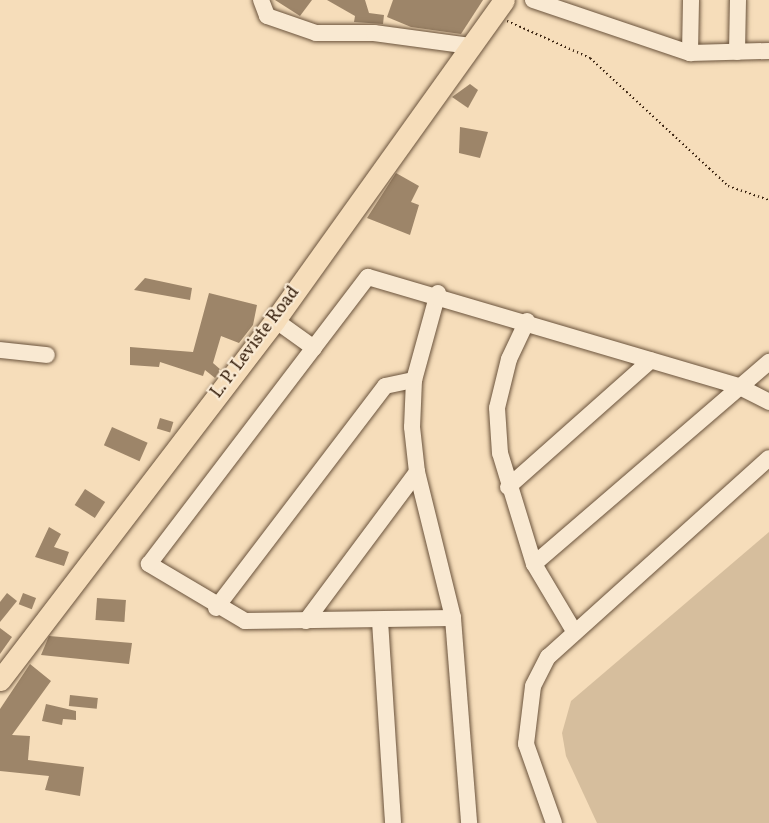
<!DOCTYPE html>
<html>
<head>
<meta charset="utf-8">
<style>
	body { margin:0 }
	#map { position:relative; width:769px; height:823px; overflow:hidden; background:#f6ddba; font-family:Vollkorn,serif }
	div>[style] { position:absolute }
	.green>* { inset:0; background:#d6be9d }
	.building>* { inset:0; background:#9d8569; transform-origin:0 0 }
	.path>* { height:2px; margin-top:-1px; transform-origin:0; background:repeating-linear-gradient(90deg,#3c2512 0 1.5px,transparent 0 4.5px) }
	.roads { filter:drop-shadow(0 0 2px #6a533c) drop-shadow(0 0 2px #6a533c) }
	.minor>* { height:16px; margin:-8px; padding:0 8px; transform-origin:8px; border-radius:8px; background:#f9e9d2 }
	.major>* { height:21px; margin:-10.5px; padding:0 10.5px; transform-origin:10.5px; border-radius:10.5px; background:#f6ddba }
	span { translate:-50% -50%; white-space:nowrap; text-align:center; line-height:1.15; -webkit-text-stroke:4.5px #f9e9d2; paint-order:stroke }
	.street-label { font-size:18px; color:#3c2512 }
</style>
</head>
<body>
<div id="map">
	<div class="green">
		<i style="clip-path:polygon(769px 532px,769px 823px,597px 823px,566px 756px,562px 733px,571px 701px)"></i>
	</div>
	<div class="building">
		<i style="clip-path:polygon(275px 0,312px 0,300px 16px)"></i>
		<i style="clip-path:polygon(327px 0,365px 0,369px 13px,384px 15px,383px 24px,354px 22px,355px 16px)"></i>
		<i style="clip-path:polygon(393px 0,483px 0,461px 34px,411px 27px,387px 17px)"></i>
		<i style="clip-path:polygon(470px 84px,478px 90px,468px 108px,452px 97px)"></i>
		<i style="clip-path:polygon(460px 127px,488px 132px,480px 158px,459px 153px)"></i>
		<i style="clip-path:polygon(396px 173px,419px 186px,411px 202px,419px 205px,410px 235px,367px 218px)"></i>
		<i style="clip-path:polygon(145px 278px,192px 288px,190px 300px,134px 290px)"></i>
		<i style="clip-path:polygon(209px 293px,257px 305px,253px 325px,239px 343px,221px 336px,213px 363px,221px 370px,215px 378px,205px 370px,203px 376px,160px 362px,159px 367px,130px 365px,130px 347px,193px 352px)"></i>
		<i style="left:160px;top:418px;width:14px;height:11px;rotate:17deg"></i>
		<i style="left:112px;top:427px;width:39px;height:20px;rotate:24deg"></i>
		<i style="left:85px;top:489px;width:24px;height:19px;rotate:33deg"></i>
		<i style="clip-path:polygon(49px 527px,61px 534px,54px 547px,69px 552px,64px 566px,35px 557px)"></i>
		<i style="clip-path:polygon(7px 593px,17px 601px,0 622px,0 602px)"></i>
		<i style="left:23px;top:593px;width:14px;height:12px;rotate:21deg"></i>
		<i style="left:97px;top:598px;width:29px;height:22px;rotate:4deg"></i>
		<i style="clip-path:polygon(0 628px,12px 637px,0 654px)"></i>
		<i style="clip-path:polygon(49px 636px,132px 643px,129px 664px,41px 655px)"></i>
		<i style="clip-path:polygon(30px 664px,51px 681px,12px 735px,30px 736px,28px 760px,84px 767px,80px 796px,45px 790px,49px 776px,0 771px,0 709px)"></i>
		<i style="left:70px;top:695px;width:28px;height:11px;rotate:6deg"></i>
		<i style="clip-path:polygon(46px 704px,76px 711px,76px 720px,63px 719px,62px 725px,42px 721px)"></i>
	</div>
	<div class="path">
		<i style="left:507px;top:21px;width:91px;rotate:24deg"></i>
		<i style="left:590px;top:58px;width:188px;rotate:42.8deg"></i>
		<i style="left:728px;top:186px;width:43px;rotate:18.9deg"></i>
	</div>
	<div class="roads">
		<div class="minor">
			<i style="left:261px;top:0;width:17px;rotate:69deg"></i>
			<i style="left:267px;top:16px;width:52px;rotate:19.1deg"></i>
			<i style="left:316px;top:33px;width:58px"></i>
			<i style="left:374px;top:33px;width:97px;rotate:7.7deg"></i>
			<i style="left:533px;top:0;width:166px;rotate:18.7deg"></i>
			<i style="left:690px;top:53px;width:79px;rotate:-1.5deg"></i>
			<i style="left:737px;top:52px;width:52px;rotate:-88.9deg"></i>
			<i style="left:690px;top:53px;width:53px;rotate:-88.9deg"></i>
			<i style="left:438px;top:293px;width:90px;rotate:105.4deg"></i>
			<i style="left:414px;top:380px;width:47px;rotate:92.4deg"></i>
			<i style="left:412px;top:427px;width:45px;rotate:83.7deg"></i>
			<i style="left:417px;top:472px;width:150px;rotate:76.1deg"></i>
			<i style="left:453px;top:618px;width:206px;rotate:85.5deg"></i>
			<i style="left:275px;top:320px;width:48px;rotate:35.7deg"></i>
			<i style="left:527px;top:321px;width:42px;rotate:115.3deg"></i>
			<i style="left:509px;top:359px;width:50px;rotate:103.8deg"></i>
			<i style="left:497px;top:408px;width:45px;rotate:86.2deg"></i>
			<i style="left:500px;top:453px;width:116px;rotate:73deg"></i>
			<i style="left:534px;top:564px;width:78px;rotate:59.2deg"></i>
			<i style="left:0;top:350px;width:47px;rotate:6.1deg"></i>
			<i style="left:508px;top:487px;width:191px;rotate:-41.6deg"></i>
			<i style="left:534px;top:564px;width:310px;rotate:-40.7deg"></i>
			<i style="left:216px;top:608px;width:279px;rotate:-52.7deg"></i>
			<i style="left:385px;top:386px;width:30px;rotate:-12deg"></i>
			<i style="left:453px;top:618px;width:208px;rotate:179.2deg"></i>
			<i style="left:245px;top:621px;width:112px;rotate:-149.3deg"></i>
			<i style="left:149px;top:564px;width:361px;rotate:-52.7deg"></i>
			<i style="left:368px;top:277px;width:386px;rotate:16.4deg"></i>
			<i style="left:738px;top:386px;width:35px;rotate:27deg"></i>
			<i style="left:306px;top:621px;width:186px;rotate:-53.3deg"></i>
			<i style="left:380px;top:621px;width:202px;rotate:86.3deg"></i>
			<i style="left:554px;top:823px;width:84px;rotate:-109.5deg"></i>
			<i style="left:526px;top:744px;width:58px;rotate:-83.1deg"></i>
			<i style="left:533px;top:686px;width:33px;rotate:-63deg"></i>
			<i style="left:548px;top:657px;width:297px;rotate:-42deg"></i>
		</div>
		<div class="major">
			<i style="left:0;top:680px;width:453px;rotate:-52.6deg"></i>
			<i style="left:275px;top:320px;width:393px;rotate:-54.4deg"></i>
		</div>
	</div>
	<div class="street-label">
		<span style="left:256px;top:343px;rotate:-53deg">L. P. Leviste Road</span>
	</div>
</div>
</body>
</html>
